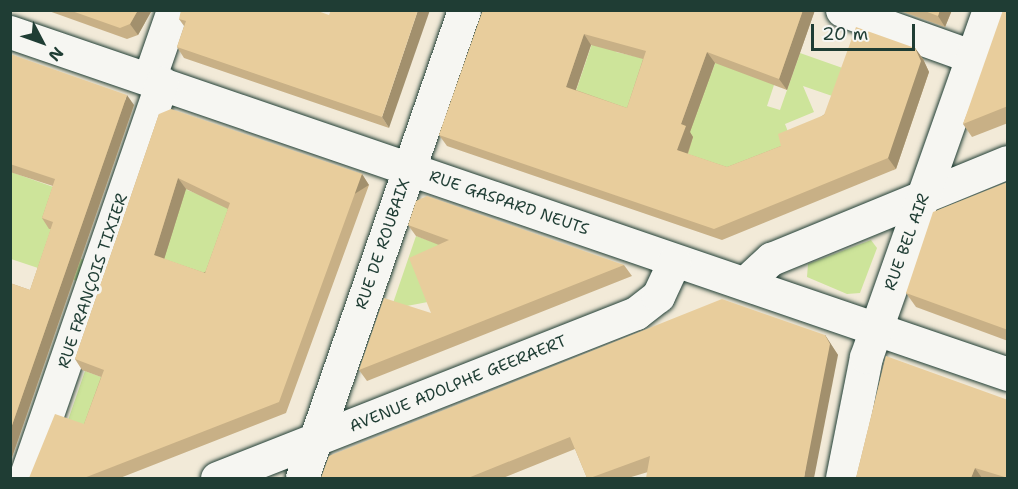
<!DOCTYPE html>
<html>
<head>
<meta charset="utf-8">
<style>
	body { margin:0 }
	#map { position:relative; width:1018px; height:489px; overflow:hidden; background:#f2ead8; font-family:"Shantell Sans",sans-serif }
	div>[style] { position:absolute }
	.green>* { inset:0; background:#cde49a }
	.roads { filter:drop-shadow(0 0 2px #1f3d34) drop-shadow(0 0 2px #1f3d34) }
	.minor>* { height:33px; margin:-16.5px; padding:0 16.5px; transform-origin:16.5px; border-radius:16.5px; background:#f6f6f2 }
	.wall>* { inset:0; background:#c8b086 }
	.shaded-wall>* { inset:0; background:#a2906d; transform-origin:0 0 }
	.building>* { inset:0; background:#e8cd9c }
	span { translate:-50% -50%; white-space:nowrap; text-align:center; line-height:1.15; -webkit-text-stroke:6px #f6f6f2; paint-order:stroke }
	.street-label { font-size:16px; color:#1f3d34 }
	.frame { position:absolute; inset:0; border:12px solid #1f3d34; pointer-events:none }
	.north { position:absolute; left:12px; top:12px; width:60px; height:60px; -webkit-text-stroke:4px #f6f6f2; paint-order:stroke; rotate:131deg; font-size:16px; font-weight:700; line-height:24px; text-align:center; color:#1f3d34 }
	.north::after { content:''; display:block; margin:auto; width:21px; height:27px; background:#1f3d34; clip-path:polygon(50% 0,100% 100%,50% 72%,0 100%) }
	.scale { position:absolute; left:811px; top:24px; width:104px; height:27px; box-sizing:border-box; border:3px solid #1f3d34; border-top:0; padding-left:8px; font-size:18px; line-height:21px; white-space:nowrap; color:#1f3d34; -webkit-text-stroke:4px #f6f6f2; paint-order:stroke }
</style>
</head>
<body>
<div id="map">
	<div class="green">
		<i style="clip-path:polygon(603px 11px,616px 52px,711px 74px,719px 53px,780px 67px,767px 106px,780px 110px,800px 53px,851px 71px,841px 99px,803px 86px,814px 112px,785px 124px,792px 142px,771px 183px,560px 138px)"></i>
		<i style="clip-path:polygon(11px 172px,62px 190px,57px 250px,84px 260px,77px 281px,11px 259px)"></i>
		<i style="clip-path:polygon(191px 177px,187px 190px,236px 208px,228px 280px,154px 263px)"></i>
		<i style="clip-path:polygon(416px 236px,479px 258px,433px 301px,391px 309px)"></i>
		<i style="clip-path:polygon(871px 240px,877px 248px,860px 293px,847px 294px,807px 277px,808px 264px)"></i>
		<i style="clip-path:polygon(85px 371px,112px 381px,102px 439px,66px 426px)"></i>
	</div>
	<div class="roads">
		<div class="minor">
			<i style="left:842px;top:10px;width:139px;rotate:19.7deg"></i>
			<i style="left:10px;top:32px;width:1055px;rotate:18.92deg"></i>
			<i style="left:149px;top:79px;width:73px;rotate:-70.8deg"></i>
			<i style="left:747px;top:281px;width:33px;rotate:-43deg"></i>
			<i style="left:771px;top:259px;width:256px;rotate:-22.3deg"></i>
			<i style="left:25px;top:478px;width:418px;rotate:-70.9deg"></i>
			<i style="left:217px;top:478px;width:450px;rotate:-21.5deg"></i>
			<i style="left:636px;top:313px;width:28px;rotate:-38deg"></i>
			<i style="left:658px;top:296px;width:38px;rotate:-65deg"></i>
			<i style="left:302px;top:478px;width:495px;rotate:-70.9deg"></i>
			<i style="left:842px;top:478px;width:123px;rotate:-78.8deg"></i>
			<i style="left:866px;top:357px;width:368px;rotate:-70.5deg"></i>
		</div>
	</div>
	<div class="wall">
		<i style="clip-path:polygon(46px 10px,152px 10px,138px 35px,127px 39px)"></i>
		<i style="clip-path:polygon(315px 10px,389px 128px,184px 58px,177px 47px,184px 26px,179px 19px)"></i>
		<i style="clip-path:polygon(evenodd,483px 10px,815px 10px,787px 90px,715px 63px,690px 132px,693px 137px,688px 154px,727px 167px,781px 146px,915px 48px,923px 59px,929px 72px,896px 169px,722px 240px,447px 146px,439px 135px,483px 10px,591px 45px,643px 59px,627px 108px,576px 90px,591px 45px)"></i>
		<i style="clip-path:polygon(898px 10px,952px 10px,945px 27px)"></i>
		<i style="clip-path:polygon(1008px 10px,1008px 123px,972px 137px,963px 124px)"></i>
		<i style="clip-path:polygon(10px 54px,134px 105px,10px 463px,10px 283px,30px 290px,51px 229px,49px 229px,42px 218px,53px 186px,10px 172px)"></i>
		<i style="clip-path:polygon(evenodd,159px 114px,362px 174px,369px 185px,286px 413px,120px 478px,29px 478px,84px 424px,101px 377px,82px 370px,75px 359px,159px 114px,186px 189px,228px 209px,205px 273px,164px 259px,186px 189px)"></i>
		<i style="clip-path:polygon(1008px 182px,1008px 341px,916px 307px,906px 293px)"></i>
		<i style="clip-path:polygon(408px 225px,624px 265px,632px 276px,367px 381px,359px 370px,431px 313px,439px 245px,416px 236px)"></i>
		<i style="clip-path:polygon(825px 335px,838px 355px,648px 472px,628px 478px,587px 478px,575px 449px,503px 478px,321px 478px)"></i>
		<i style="clip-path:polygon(886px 356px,1008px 478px,856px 478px)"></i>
	</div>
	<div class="shaded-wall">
		<i style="clip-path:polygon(138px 10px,152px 10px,138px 35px,130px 24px)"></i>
		<i style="clip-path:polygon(418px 10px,430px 10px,389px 128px,382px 117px)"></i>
		<i style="clip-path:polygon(803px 10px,815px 10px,787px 90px,779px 79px)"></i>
		<i style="clip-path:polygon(940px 10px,952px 10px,945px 27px,938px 16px)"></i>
		<i style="clip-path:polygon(584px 34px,591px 45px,573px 98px,566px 87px)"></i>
		<i style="clip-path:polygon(915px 48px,923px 59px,929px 72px,896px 169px,888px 158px)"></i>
		<i style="clip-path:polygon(707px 52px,715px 63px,690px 132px,693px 137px,685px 161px,677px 150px,681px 124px)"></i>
		<i style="clip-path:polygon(127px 95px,134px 105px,10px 463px,10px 431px)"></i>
		<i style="left:362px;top:174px;width:13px;height:243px;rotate:58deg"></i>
		<i style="clip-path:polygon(178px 178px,186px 189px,162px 266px,154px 255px)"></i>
		<i style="clip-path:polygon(825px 335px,838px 355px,814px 478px,804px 478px)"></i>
		<i style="clip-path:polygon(975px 468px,982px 478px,971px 478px)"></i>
	</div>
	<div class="building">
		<i style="clip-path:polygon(69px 10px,138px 10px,130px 24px,120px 28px)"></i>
		<i style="clip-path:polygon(181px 10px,315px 10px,329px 15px,331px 10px,418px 10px,382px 117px,177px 47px,186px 21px,179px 19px)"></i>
		<i style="clip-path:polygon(evenodd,483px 10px,803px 10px,779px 79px,707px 52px,681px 124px,686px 126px,677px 150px,727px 167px,781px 146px,778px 134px,824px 115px,856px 27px,915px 48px,921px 61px,888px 158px,714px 229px,439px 135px,483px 10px,584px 34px,646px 51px,627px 108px,566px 87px,584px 34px)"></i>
		<i style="clip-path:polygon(922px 10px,940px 10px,938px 16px)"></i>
		<i style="clip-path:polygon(1003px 10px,1008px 10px,1008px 106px,963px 124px)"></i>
		<i style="clip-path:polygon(10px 54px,127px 95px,10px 431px,10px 283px,30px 290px,53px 222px,42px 218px,55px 179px,10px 164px)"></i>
		<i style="clip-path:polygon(evenodd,171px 109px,362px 174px,279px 402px,84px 478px,29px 478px,55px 414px,84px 424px,104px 370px,75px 359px,159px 114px,171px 109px,178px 178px,230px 203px,205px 273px,154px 255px,178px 178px)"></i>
		<i style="clip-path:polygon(1008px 182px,1008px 330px,906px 293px,933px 212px)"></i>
		<i style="clip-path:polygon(427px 196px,624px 265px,359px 370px,384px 298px,431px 313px,409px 258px,449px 240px,408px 225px,416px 201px)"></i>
		<i style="clip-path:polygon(722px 299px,825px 335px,830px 344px,804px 478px,646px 478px,650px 456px,590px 478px,587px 478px,570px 437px,468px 478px,321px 478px,329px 456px)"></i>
		<i style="clip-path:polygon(886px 356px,1008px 400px,1008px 478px,975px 468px,971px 478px,856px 478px)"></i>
	</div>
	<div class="street-label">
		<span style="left:509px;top:203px;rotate:19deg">RUE GASPARD NEUTS</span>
		<span style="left:907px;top:242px;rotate:-70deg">RUE BEL AIR</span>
		<span style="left:383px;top:244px;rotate:-71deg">RUE DE ROUBAIX</span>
		<span style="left:93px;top:281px;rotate:-71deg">RUE FRANÇOIS TIXIER</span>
		<span style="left:458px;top:384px;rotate:-22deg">AVENUE ADOLPHE GEERAERT</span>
	</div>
	<div class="frame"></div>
	<div class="north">N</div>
	<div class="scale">20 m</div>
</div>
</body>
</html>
